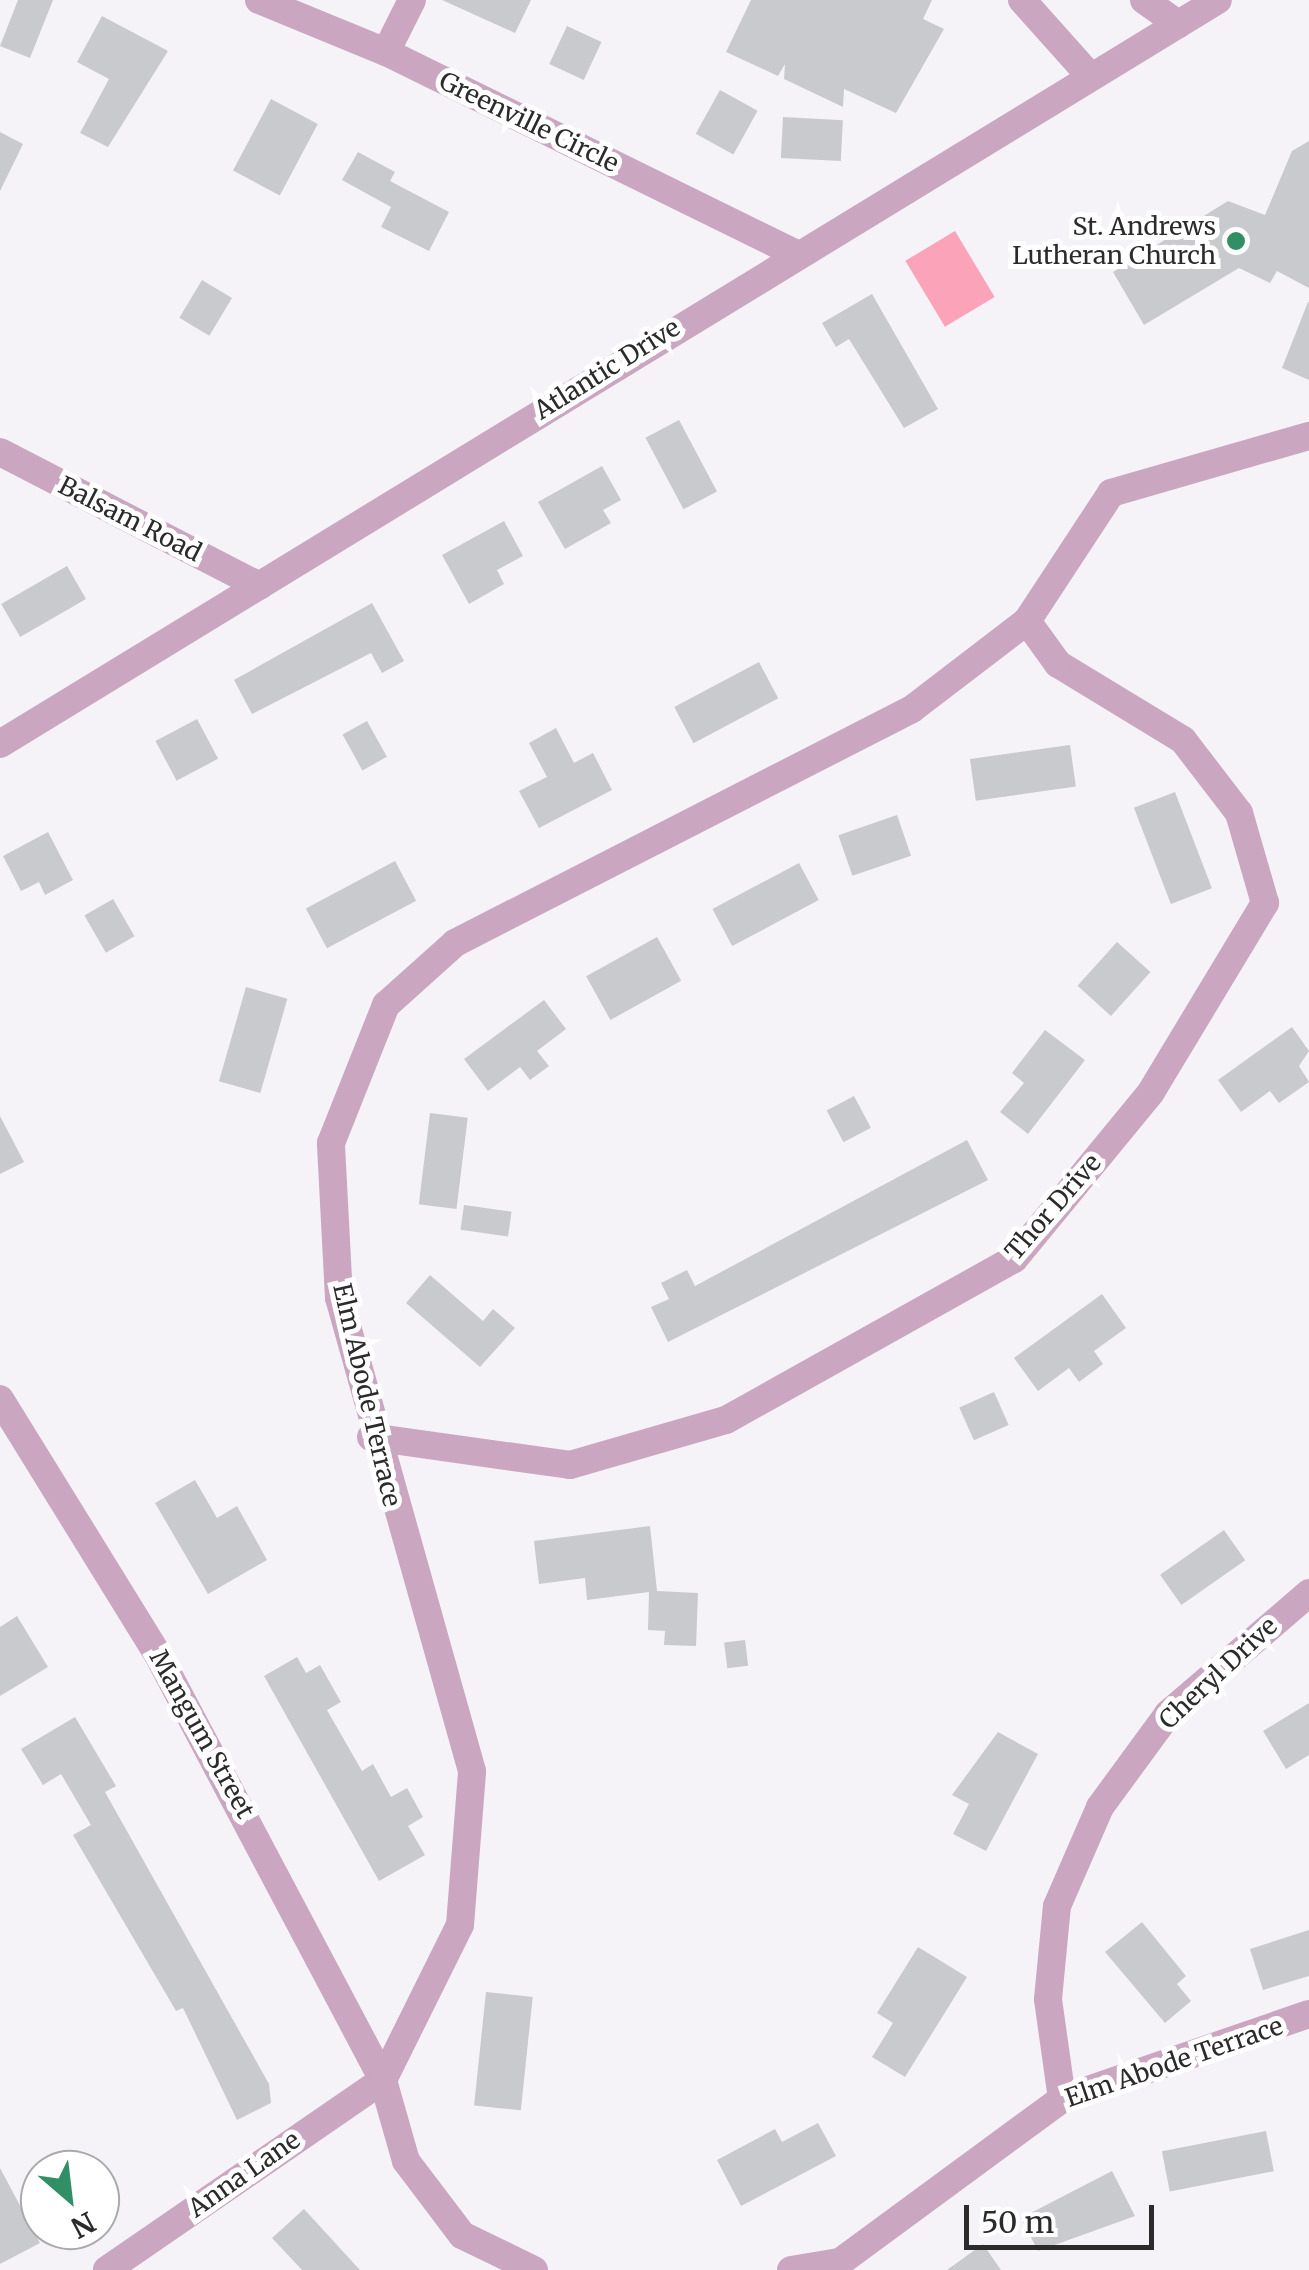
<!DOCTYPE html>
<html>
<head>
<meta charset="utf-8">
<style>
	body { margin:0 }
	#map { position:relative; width:1309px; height:2270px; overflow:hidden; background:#f5f3f7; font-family:Merriweather,serif }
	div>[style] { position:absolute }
	.green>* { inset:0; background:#fba4b9; transform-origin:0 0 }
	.building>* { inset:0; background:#c9cace; transform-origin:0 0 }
	.minor>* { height:28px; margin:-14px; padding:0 14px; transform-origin:14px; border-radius:14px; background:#caa6c1 }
	.dots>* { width:28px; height:28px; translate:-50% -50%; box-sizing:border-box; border:5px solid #fff; border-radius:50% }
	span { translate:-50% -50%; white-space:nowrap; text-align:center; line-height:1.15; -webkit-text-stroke:10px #fff; paint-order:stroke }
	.street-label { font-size:25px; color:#2b2b2c }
	.poi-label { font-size:25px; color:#2b2b2c }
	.right { translate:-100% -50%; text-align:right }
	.north { position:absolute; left:20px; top:2150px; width:100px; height:100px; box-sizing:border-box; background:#fff; border:2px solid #aaaaab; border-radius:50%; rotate:152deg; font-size:28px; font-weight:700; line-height:40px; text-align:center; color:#2b2b2c }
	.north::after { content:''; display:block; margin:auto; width:35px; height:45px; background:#328e65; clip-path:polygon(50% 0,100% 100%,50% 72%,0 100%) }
	.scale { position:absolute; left:964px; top:2205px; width:190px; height:45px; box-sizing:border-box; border:5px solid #2b2b2c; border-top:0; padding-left:12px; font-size:30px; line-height:35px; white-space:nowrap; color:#2b2b2c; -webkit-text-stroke:8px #fff; paint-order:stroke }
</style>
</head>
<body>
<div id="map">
	<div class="green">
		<i style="left:955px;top:231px;width:77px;height:58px;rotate:59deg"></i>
	</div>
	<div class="building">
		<i style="clip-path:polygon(18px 0,53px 0,30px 58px,0 46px)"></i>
		<i style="clip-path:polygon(442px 0,531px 0,515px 33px)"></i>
		<i style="clip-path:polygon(751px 0,932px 0,923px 19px,944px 29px,896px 113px,844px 89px,843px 107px,784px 79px,785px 64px,778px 76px,726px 52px)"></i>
		<i style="clip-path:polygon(102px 16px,168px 51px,108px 147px,80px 133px,109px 79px,77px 62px)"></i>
		<i style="left:567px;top:26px;width:38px;height:42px;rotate:25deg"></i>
		<i style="left:720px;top:90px;width:43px;height:50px;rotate:29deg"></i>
		<i style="left:271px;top:99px;width:53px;height:81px;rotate:28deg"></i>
		<i style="left:783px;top:117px;width:60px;height:41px;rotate:3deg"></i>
		<i style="clip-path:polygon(0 132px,23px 144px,0 191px)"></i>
		<i style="clip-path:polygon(1309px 141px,1309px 288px,1277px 271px,1270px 283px,1239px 268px,1144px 325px,1113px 272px,1228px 201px,1265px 215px,1292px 151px)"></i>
		<i style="clip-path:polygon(358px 152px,395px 172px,390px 181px,449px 212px,429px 251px,381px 227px,391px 207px,342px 180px)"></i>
		<i style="left:202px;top:280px;width:35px;height:44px;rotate:31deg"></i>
		<i style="clip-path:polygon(872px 294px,938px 409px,904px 428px,849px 339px,836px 347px,822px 323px)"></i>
		<i style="clip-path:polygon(1308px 302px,1309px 302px,1309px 380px,1282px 368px)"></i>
		<i style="left:679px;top:420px;width:81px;height:38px;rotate:62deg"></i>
		<i style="clip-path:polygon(602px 466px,621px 500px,603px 510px,611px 523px,565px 549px,538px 502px)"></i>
		<i style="clip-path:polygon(504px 521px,523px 556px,497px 570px,504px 584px,469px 604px,442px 555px)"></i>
		<i style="left:67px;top:566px;width:38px;height:76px;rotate:60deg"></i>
		<i style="clip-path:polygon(372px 603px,404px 661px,382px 673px,371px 653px,252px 714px,234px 680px)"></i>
		<i style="left:759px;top:662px;width:41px;height:96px;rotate:62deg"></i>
		<i style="left:197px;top:719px;width:45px;height:47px;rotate:62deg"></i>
		<i style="left:367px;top:721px;width:41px;height:28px;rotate:61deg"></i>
		<i style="clip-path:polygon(556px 728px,574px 763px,593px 753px,612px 790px,539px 828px,519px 791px,547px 777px,529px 743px)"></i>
		<i style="left:1070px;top:745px;width:42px;height:101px;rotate:82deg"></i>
		<i style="left:1175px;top:792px;width:103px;height:44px;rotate:69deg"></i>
		<i style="left:897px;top:815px;width:43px;height:62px;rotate:71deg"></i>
		<i style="clip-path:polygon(48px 832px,73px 880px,45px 895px,39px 882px,21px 891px,3px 856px)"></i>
		<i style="left:395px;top:861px;width:45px;height:101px;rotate:62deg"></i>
		<i style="left:799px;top:863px;width:42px;height:98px;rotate:62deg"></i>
		<i style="left:113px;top:899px;width:43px;height:33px;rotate:60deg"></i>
		<i style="left:657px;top:937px;width:50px;height:81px;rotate:61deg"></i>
		<i style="left:1117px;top:942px;width:45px;height:59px;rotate:42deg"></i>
		<i style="left:246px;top:987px;width:43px;height:98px;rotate:16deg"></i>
		<i style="clip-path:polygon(544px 1000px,566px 1029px,537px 1051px,549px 1066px,530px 1080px,520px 1067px,488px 1091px,464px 1059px)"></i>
		<i style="clip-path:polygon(1292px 1027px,1309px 1051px,1299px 1066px,1309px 1082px,1279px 1103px,1270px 1091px,1241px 1112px,1218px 1080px)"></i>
		<i style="clip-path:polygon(1045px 1030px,1085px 1060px,1028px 1134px,1000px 1112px,1024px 1083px,1012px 1073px)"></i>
		<i style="left:854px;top:1096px;width:36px;height:31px;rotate:62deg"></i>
		<i style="left:430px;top:1113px;width:38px;height:92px;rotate:7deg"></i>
		<i style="clip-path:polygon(0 1116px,24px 1162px,0 1174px)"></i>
		<i style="clip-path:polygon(967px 1140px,988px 1180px,668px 1342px,651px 1307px,669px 1299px,661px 1283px,687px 1270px,695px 1286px)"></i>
		<i style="left:464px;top:1205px;width:48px;height:25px;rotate:8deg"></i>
		<i style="clip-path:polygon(430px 1275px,483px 1321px,493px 1309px,515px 1328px,480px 1367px,406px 1303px)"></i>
		<i style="clip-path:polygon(1102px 1294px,1126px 1328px,1094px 1351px,1103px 1364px,1079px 1382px,1069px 1368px,1038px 1391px,1014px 1358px)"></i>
		<i style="left:994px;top:1392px;width:36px;height:38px;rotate:66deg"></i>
		<i style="clip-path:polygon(195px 1480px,217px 1518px,237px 1506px,267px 1560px,208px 1594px,155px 1503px)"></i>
		<i style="clip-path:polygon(650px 1526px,657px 1591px,698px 1593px,696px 1646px,664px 1645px,665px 1631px,648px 1630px,649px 1592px,587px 1600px,585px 1578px,539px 1584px,534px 1541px)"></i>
		<i style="left:1224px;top:1530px;width:37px;height:78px;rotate:55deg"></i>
		<i style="clip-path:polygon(17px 1616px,48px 1667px,0 1696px,0 1627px)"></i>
		<i style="left:745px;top:1640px;width:26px;height:21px;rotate:83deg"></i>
		<i style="clip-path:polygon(297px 1657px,306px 1673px,320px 1665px,341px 1702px,327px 1710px,362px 1771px,373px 1764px,391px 1797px,407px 1788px,423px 1817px,408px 1826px,425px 1855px,379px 1881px,264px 1676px)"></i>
		<i style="clip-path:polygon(1309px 1703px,1309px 1755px,1286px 1769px,1263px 1731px)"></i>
		<i style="clip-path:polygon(75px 1717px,116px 1786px,105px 1792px,269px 2084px,271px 2103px,237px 2120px,183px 2008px,176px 2011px,73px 1835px,91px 1825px,61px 1774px,43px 1785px,21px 1749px)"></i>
		<i style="clip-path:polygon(998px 1732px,1038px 1754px,986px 1851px,953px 1834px,969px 1804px,952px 1795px)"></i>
		<i style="clip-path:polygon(1142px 1922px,1186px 1976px,1177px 1984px,1191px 2001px,1165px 2023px,1105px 1952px)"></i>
		<i style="clip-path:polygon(1309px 1930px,1309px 1976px,1263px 1990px,1250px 1949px)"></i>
		<i style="clip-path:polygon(918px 1947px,967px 1977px,905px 2077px,872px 2057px,893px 2023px,877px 2013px)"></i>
		<i style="left:486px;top:1992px;width:47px;height:114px;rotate:6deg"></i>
		<i style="clip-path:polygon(818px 2123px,836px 2156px,741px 2206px,717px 2160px,775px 2129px,782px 2142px)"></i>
		<i style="left:1266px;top:2131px;width:41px;height:106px;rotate:79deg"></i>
		<i style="clip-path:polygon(0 2168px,40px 2243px,0 2264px)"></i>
		<i style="clip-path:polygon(1112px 2171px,1135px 2216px,1038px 2251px,1021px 2218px)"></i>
		<i style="clip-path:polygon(304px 2209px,360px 2270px,302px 2270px,272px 2238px)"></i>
		<i style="clip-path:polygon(983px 2244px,1001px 2270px,947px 2270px)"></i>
	</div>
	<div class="minor">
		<i style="left:259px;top:0;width:137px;rotate:22.3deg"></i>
		<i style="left:386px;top:52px;width:455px;rotate:26.2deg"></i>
		<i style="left:1022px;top:0;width:102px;rotate:48.2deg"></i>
		<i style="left:1144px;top:0;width:42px;rotate:35.2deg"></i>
		<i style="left:386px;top:52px;width:58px;rotate:-63.4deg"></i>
		<i style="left:0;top:452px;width:292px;rotate:27.3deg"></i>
		<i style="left:0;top:744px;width:1427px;rotate:-31.42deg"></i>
		<i style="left:0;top:1399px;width:301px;rotate:58.3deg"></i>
		<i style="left:158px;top:1655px;width:481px;rotate:62.1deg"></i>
		<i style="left:383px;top:2080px;width:335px;rotate:145.5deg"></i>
		<i style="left:371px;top:1437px;width:201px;rotate:8deg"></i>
		<i style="left:570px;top:1465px;width:162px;rotate:-16.1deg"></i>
		<i style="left:726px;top:1420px;width:330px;rotate:-29.2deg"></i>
		<i style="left:1014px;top:1259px;width:216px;rotate:-50.6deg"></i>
		<i style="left:1151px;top:1092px;width:221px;rotate:-58.9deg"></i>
		<i style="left:1265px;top:903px;width:94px;rotate:-106.1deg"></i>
		<i style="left:1239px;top:813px;width:92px;rotate:-127.5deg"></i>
		<i style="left:1183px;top:740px;width:146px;rotate:-148.7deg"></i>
		<i style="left:1058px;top:664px;width:53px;rotate:-125.8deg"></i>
		<i style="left:1062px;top:2099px;width:101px;rotate:-98deg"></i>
		<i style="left:1048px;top:1999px;width:93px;rotate:-84.5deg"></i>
		<i style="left:1057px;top:1906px;width:108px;rotate:-66.5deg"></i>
		<i style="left:1100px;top:1807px;width:115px;rotate:-53.8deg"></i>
		<i style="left:1168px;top:1714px;width:186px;rotate:-40.6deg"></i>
		<i style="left:534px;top:2270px;width:80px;rotate:-154.1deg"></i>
		<i style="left:462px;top:2235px;width:93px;rotate:-127.1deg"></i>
		<i style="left:406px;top:2161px;width:84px;rotate:-105.9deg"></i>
		<i style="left:383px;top:2080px;width:173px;rotate:-63.6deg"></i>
		<i style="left:460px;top:1925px;width:154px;rotate:-85.5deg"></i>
		<i style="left:472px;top:1771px;width:491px;rotate:-105.7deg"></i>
		<i style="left:339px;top:1298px;width:155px;rotate:-93deg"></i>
		<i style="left:331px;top:1143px;width:149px;rotate:-68.3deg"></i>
		<i style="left:386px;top:1005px;width:93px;rotate:-41.9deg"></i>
		<i style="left:455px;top:943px;width:513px;rotate:-27.11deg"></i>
		<i style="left:912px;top:709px;width:145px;rotate:-37.4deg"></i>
		<i style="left:1027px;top:621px;width:153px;rotate:-56.7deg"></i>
		<i style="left:1111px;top:493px;width:206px;rotate:-16.1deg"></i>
		<i style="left:791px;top:2270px;width:50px;rotate:-9.3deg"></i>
		<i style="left:840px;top:2262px;width:275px;rotate:-36.3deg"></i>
		<i style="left:1062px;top:2099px;width:261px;rotate:-19deg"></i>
	</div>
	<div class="dots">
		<i style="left:1236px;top:241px;background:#328e65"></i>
	</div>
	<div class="street-label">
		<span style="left:529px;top:122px;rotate:26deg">Greenville Circle</span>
		<span style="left:607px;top:369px;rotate:-32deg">Atlantic Drive</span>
		<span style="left:130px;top:519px;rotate:27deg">Balsam Road</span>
		<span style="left:1053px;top:1207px;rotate:-49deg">Thor Drive</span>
		<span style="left:367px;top:1395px;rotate:77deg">Elm Abode Terrace</span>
		<span style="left:1218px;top:1673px;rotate:-43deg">Cheryl Drive</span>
		<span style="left:202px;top:1734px;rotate:61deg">Mangum Street</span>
		<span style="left:1174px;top:2062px;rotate:-19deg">Elm Abode Terrace</span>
		<span style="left:244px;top:2174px;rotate:-35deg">Anna Lane</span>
	</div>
	<div class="poi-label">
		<span class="right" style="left:1216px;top:241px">St. Andrews<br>Lutheran Church</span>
	</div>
	<div class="north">N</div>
	<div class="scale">50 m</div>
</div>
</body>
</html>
